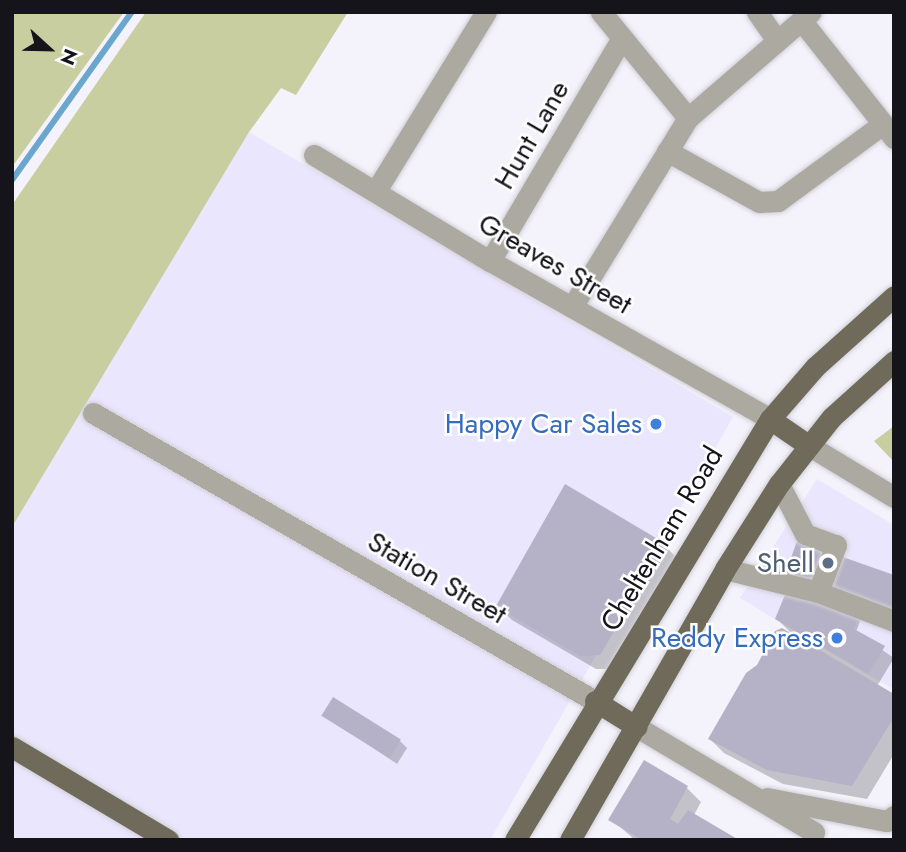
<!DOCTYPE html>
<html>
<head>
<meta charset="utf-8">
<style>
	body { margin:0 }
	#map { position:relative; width:906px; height:852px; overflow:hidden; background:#f4f3fb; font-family:Jost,sans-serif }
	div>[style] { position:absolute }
	.built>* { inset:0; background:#eae6fd }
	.green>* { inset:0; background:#c9cea1 }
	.shadow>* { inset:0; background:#0003 }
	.stream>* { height:6px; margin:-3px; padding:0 3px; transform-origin:3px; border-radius:3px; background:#6ba6cf }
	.building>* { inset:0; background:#b5b1c6; transform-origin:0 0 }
	.roads { filter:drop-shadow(0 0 2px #d0cfd7) drop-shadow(0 0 2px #d0cfd7) }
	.minor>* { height:21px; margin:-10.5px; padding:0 10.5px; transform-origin:10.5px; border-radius:10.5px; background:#aba9a0 }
	.major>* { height:21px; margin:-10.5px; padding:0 10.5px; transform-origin:10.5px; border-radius:10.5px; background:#6f6a5a }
	.dots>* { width:19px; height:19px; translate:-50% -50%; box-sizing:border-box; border:4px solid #fff; border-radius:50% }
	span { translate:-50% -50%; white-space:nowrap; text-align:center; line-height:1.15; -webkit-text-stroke:5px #fff; paint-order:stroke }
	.street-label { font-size:28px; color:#16141b }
	.shop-label { font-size:28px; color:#366cbe }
	.right { translate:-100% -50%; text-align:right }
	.service-label { font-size:28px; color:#4e5e75 }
	.frame { position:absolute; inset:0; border:14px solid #16141b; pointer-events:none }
	.north { position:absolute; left:14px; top:14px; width:70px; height:70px; -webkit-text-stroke:5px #fff; paint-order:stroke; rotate:112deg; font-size:19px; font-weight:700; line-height:28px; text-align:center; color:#16141b }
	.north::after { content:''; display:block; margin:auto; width:24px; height:32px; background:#16141b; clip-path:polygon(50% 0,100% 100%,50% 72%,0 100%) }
</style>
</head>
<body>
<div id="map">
	<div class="built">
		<i style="clip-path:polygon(249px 132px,733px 417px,490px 840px,12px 840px,12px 527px)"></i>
		<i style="clip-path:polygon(817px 479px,894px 525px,894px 690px,740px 598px)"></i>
	</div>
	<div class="green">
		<i style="clip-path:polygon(12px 12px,124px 12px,12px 167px)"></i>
		<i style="clip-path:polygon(146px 12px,348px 12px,296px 95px,281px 88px,249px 132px,12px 527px,12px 205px)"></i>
		<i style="clip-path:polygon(894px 426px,894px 462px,874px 441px)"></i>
	</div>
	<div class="shadow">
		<i style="clip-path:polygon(664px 545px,678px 559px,614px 669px,596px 669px,512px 620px,498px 606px)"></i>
		<i style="clip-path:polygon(866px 605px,856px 632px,894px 658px,877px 686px,894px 696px,894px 754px,867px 799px,783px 784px,724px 753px,710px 739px,759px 666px,793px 635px,777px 619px)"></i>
		<i style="clip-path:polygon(324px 715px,400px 741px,407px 748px,397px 764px)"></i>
		<i style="clip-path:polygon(687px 788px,701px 802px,694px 815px,735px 840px,635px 840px,611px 819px)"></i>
	</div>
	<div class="stream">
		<i style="left:12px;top:180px;width:206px;rotate:-54.5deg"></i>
	</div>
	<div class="building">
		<i style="clip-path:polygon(565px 484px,666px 544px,600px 655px,580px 656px,496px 606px)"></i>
		<i style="clip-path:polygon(797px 541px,894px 575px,894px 614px,863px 603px,854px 629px,885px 646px,868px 674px,775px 619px,792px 578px,785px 575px)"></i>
		<i style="clip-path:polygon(782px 628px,894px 694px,894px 717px,852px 786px,767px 770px,708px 739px,746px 673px,757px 665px,775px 631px)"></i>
		<i style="left:333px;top:697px;width:80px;height:22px;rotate:32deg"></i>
		<i style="clip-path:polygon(644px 760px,688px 786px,670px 819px,678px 824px,688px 810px,739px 840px,642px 840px,608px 820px)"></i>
	</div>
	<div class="roads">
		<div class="minor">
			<i style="left:601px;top:12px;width:137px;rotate:50.6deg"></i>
			<i style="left:757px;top:12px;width:33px;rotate:55deg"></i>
			<i style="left:801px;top:20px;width:132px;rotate:51.7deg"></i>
			<i style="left:667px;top:151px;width:105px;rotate:29deg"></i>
			<i style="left:759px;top:202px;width:19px;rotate:-3deg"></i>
			<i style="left:778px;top:201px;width:130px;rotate:-36.3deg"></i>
			<i style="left:883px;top:124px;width:18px;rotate:52deg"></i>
			<i style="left:314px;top:155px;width:205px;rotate:31.1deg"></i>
			<i style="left:490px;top:261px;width:322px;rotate:29.4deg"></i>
			<i style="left:377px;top:189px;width:208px;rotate:-58.4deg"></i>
			<i style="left:490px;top:261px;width:259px;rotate:-59.4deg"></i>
			<i style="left:572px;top:307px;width:222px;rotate:-58.5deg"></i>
			<i style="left:688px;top:118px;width:162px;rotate:-40.8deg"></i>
			<i style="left:93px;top:413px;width:579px;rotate:29.84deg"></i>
			<i style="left:808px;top:445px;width:100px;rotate:31.2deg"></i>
			<i style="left:779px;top:484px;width:56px;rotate:62.5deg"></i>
			<i style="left:805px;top:534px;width:33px;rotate:20deg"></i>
			<i style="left:836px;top:545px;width:50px;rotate:111deg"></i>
			<i style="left:725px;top:569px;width:96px;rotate:13.9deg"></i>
			<i style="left:818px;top:592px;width:81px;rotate:20.9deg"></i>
			<i style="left:637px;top:727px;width:206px;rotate:30.7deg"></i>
			<i style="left:767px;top:798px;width:122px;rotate:10.9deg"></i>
			<i style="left:887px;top:821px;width:9px;rotate:-36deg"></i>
		</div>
		<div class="major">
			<i style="left:770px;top:419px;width:46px;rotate:34.4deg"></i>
			<i style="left:595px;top:701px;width:49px;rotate:31.8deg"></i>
			<i style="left:12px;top:747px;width:182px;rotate:30.8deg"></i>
			<i style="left:515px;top:840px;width:492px;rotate:-58.8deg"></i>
			<i style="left:770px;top:419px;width:69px;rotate:-49.1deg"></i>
			<i style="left:815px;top:367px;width:106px;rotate:-41.9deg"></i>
			<i style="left:570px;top:840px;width:312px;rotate:-60.2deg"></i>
			<i style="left:725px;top:569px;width:101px;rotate:-57.6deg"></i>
			<i style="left:779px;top:484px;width:85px;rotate:-51.7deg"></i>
			<i style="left:832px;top:417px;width:84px;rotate:-42.1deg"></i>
		</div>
	</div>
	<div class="dots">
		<i style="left:656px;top:424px;background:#3f7fe0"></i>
		<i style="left:828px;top:563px;background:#5c6f8a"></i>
		<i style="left:837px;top:638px;background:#3f7fe0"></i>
	</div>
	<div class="street-label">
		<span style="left:532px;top:135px;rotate:-60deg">Hunt Lane</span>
		<span style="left:555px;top:264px;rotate:30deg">Greaves Street</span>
		<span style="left:662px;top:539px;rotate:-59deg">Cheltenham Road</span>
		<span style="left:437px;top:578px;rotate:30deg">Station Street</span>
	</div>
	<div class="shop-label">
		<span class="right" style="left:642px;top:424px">Happy Car Sales</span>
		<span class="right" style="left:823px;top:638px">Reddy Express</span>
	</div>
	<div class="service-label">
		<span class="right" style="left:814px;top:563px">Shell</span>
	</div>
	<div class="frame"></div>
	<div class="north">N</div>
</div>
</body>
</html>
